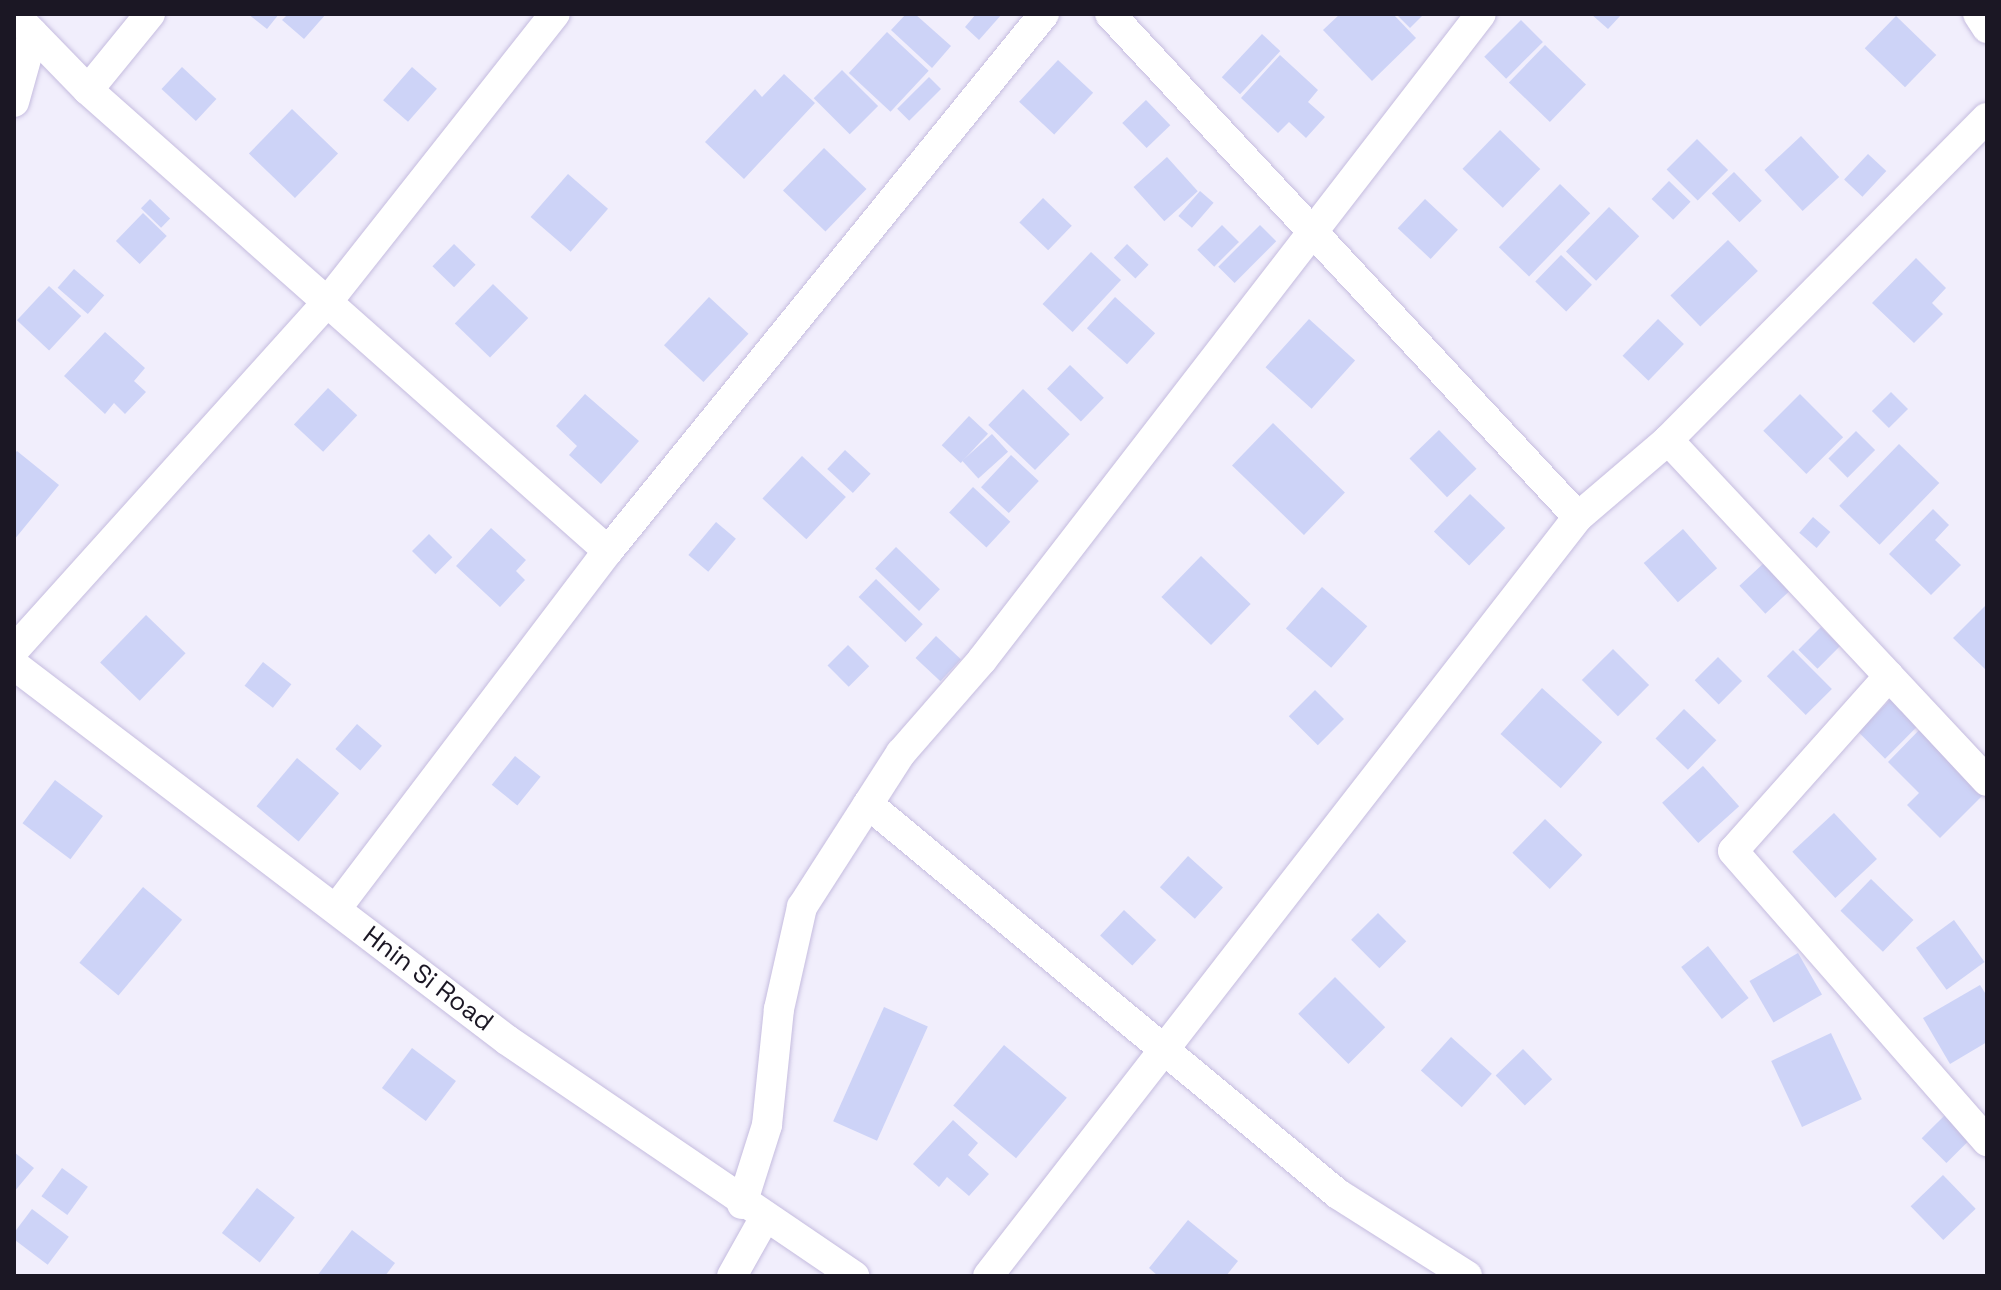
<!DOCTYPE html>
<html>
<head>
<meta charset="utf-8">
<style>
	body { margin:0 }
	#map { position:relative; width:2001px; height:1290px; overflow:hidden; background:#f1eefc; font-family:"Space Grotesk",sans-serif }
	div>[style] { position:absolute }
	.building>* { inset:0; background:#cdd3f7; transform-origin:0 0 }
	.roads { filter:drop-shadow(0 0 2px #c5bcdf) drop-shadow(0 0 2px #c5bcdf) }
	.street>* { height:30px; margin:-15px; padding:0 15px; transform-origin:15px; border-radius:15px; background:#fff }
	span { translate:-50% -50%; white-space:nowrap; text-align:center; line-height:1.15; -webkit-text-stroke:7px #fff; paint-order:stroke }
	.street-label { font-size:26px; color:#1b1724 }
	.frame { position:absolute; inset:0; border:16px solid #1b1724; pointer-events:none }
</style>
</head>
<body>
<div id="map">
	<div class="building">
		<i style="clip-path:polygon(248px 14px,279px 14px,267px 29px)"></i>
		<i style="clip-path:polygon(288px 14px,326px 14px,304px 39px,282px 20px)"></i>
		<i style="clip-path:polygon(906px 14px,915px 14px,951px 46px,932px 68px,891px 30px)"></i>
		<i style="clip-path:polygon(976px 14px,1002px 14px,979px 40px,965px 27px)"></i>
		<i style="clip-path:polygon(1340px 14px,1393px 14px,1416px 38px,1372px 81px,1323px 30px)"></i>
		<i style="clip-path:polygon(1396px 14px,1420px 14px,1422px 16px,1410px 28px)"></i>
		<i style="clip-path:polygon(1591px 14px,1622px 14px,1608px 29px)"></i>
		<i style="left:1896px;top:16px;width:56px;height:45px;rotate:44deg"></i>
		<i style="left:1521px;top:20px;width:31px;height:52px;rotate:45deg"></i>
		<i style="left:887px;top:32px;width:57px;height:56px;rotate:43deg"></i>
		<i style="left:1262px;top:34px;width:25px;height:59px;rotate:43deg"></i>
		<i style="left:1545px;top:45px;width:57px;height:52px;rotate:44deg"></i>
		<i style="clip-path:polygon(1280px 55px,1318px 90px,1308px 102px,1325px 117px,1306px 138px,1289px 122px,1278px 133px,1241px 98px)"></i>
		<i style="left:1058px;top:60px;width:48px;height:57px;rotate:43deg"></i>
		<i style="left:182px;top:67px;width:47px;height:30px;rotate:43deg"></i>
		<i style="left:412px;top:67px;width:33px;height:44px;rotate:41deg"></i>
		<i style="left:842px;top:70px;width:51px;height:40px;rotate:45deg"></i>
		<i style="clip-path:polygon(784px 74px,815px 103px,744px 179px,705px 142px,755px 89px,762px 97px)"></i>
		<i style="left:929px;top:77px;width:17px;height:45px;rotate:45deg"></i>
		<i style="left:1146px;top:100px;width:35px;height:33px;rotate:46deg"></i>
		<i style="left:292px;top:109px;width:64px;height:62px;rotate:44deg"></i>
		<i style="left:1500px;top:130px;width:56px;height:54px;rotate:44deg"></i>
		<i style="left:1801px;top:136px;width:56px;height:50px;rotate:47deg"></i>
		<i style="left:1697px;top:139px;width:44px;height:43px;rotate:45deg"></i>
		<i style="left:824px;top:148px;width:59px;height:59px;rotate:44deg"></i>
		<i style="left:1868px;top:154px;width:25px;height:35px;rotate:43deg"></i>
		<i style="left:1167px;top:157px;width:46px;height:45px;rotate:48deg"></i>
		<i style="left:1734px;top:172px;width:40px;height:31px;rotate:46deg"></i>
		<i style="left:568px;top:174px;width:53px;height:57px;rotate:41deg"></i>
		<i style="left:1669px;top:181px;width:30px;height:25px;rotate:44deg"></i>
		<i style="left:1560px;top:184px;width:42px;height:88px;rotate:44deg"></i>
		<i style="left:1200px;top:191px;width:18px;height:33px;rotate:41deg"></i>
		<i style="left:1043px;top:198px;width:40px;height:34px;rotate:44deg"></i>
		<i style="left:150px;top:199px;width:28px;height:13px;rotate:44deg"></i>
		<i style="left:1425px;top:199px;width:45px;height:40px;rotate:43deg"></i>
		<i style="left:1609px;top:207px;width:42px;height:62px;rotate:44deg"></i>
		<i style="left:143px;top:213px;width:33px;height:39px;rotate:44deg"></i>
		<i style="left:1222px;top:225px;width:24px;height:35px;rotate:45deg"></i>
		<i style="left:1260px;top:225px;width:23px;height:59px;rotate:45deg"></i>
		<i style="left:1728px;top:240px;width:43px;height:80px;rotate:46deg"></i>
		<i style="left:454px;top:244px;width:30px;height:31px;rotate:44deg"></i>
		<i style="left:1127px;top:244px;width:30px;height:19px;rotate:44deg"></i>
		<i style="left:1091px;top:252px;width:41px;height:71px;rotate:43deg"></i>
		<i style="left:1561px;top:255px;width:43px;height:37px;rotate:44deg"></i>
		<i style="clip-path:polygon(1916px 258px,1946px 288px,1932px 303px,1943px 314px,1914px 343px,1872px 303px)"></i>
		<i style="left:74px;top:269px;width:40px;height:25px;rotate:41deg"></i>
		<i style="left:493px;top:284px;width:49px;height:55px;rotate:44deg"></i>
		<i style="left:49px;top:286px;width:44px;height:47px;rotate:43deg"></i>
		<i style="left:709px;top:297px;width:54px;height:66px;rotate:43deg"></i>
		<i style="left:1115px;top:297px;width:54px;height:42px;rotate:42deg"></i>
		<i style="left:1309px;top:319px;width:62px;height:65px;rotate:42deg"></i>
		<i style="left:1658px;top:319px;width:36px;height:51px;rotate:44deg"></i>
		<i style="clip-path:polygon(105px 332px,145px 368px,134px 381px,146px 392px,125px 414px,114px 403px,105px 414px,64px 376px)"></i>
		<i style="left:1070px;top:365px;width:47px;height:33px;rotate:44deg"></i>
		<i style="left:328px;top:388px;width:40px;height:50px;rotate:43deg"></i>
		<i style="left:1023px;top:389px;width:65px;height:50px;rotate:44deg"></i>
		<i style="left:1891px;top:392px;width:24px;height:27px;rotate:45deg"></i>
		<i style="clip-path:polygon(585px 394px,639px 441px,601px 484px,569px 455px,577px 446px,556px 426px)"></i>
		<i style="left:1800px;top:394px;width:61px;height:52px;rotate:45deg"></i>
		<i style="left:969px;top:416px;width:26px;height:40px;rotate:43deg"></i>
		<i style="left:1273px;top:423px;width:100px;height:59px;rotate:44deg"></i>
		<i style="left:1439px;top:430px;width:54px;height:41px;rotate:46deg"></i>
		<i style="left:1856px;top:431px;width:27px;height:39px;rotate:45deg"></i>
		<i style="left:992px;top:434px;width:24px;height:40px;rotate:48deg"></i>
		<i style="left:1899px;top:444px;width:56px;height:86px;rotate:44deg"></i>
		<i style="left:845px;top:450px;width:35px;height:26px;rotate:43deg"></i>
		<i style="clip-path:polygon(17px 451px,59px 485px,14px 540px,14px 454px)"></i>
		<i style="left:1011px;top:455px;width:38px;height:44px;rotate:43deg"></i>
		<i style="left:802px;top:456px;width:60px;height:58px;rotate:43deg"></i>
		<i style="left:973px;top:487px;width:51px;height:35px;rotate:43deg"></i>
		<i style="left:1470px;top:494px;width:49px;height:52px;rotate:44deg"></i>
		<i style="clip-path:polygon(1933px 509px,1949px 525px,1935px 540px,1961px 565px,1931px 595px,1889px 554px)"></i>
		<i style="left:1813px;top:517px;width:23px;height:21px;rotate:41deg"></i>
		<i style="left:716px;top:522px;width:26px;height:43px;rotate:40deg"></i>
		<i style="clip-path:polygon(491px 528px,526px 560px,516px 571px,525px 580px,500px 607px,456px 566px)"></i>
		<i style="left:1683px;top:529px;width:52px;height:52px;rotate:49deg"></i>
		<i style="left:429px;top:534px;width:33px;height:24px;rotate:45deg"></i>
		<i style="left:896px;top:547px;width:61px;height:30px;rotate:44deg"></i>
		<i style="left:1201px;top:556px;width:69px;height:57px;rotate:44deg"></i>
		<i style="left:1765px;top:562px;width:38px;height:35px;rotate:47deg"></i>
		<i style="left:876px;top:579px;width:65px;height:25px;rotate:44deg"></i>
		<i style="left:1322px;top:587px;width:60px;height:55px;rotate:41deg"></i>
		<i style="clip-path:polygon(1987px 604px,1987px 671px,1953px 638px)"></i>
		<i style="left:146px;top:615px;width:55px;height:66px;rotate:44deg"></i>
		<i style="left:1821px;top:627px;width:27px;height:32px;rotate:45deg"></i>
		<i style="left:936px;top:636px;width:34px;height:30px;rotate:43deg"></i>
		<i style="left:848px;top:645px;width:30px;height:29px;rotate:45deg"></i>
		<i style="left:1613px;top:649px;width:51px;height:44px;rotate:45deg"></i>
		<i style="left:1793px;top:650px;width:55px;height:37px;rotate:45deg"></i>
		<i style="left:1718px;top:657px;width:34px;height:33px;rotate:45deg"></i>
		<i style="left:263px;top:662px;width:36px;height:30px;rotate:38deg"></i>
		<i style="left:1542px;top:688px;width:81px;height:62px;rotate:42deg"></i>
		<i style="left:1315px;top:690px;width:41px;height:37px;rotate:45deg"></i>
		<i style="left:1895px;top:695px;width:38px;height:52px;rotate:45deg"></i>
		<i style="left:1684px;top:709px;width:45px;height:41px;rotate:44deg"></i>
		<i style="left:357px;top:724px;width:33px;height:33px;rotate:41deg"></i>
		<i style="clip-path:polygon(1924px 725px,1987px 791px,1940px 838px,1907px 805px,1919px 793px,1888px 762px)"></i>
		<i style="left:515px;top:756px;width:33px;height:37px;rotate:39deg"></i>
		<i style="left:297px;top:758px;width:55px;height:63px;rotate:40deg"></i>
		<i style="left:1703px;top:766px;width:54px;height:55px;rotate:48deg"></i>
		<i style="left:55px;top:780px;width:60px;height:54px;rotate:37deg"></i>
		<i style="left:1834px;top:813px;width:63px;height:57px;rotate:47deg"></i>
		<i style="left:1545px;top:819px;width:52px;height:47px;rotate:44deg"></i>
		<i style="left:1188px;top:856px;width:47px;height:42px;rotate:42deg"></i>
		<i style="left:1871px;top:879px;width:59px;height:44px;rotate:44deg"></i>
		<i style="left:143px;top:887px;width:51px;height:99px;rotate:40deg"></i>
		<i style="left:1124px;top:910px;width:44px;height:35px;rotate:43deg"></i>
		<i style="left:1378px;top:913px;width:40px;height:38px;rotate:45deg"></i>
		<i style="left:1954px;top:920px;width:52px;height:47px;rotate:54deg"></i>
		<i style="left:1708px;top:946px;width:66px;height:34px;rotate:52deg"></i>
		<i style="left:1798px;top:953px;width:48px;height:56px;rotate:60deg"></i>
		<i style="left:1335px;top:977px;width:71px;height:52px;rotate:45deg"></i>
		<i style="clip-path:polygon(1980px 985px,1987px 996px,1987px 1042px,1950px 1064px,1923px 1018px)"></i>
		<i style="left:884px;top:1007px;width:48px;height:125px;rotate:24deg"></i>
		<i style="left:1831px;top:1033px;width:73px;height:66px;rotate:65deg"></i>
		<i style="left:1451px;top:1037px;width:55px;height:45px;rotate:42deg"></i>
		<i style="left:1004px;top:1045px;width:82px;height:79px;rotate:40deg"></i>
		<i style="left:412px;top:1048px;width:55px;height:50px;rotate:37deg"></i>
		<i style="left:1523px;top:1049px;width:42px;height:38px;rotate:46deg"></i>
		<i style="left:1945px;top:1115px;width:35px;height:33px;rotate:45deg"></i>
		<i style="clip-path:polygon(953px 1120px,978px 1143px,968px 1155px,989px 1174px,969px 1196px,947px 1177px,939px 1187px,913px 1164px)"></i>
		<i style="clip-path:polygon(14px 1152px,34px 1168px,14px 1192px)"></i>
		<i style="left:62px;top:1168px;width:32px;height:35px;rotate:36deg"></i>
		<i style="left:1943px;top:1175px;width:47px;height:45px;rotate:46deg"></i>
		<i style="left:257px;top:1188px;width:48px;height:57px;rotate:38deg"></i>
		<i style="left:32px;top:1209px;width:46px;height:35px;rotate:37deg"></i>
		<i style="clip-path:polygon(1188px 1220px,1238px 1261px,1226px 1276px,1158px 1276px,1149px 1268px)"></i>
		<i style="clip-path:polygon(352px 1230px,395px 1263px,385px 1276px,317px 1276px)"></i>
	</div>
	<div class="roads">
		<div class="street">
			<i style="left:14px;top:14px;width:106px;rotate:45.8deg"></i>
			<i style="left:88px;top:90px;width:695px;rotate:41.56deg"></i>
			<i style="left:1110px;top:14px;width:687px;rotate:47.06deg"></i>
			<i style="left:1978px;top:14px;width:17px;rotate:57deg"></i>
			<i style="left:88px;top:90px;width:98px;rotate:-50.8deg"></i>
			<i style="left:14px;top:102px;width:71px;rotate:-74.4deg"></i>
			<i style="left:1668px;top:440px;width:467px;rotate:46.9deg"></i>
			<i style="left:14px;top:650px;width:469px;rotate:-48deg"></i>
			<i style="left:328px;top:301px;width:366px;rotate:-51.7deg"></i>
			<i style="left:14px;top:665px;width:619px;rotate:37.26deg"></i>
			<i style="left:507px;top:1040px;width:420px;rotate:34.2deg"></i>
			<i style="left:1889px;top:676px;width:234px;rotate:131.7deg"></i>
			<i style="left:1733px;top:851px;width:386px;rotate:48.8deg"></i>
			<i style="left:868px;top:804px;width:611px;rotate:39.69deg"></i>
			<i style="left:1338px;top:1194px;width:153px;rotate:32.4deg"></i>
			<i style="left:336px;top:909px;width:450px;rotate:-52.8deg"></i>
			<i style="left:608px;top:551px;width:692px;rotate:-50.93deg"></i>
			<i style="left:742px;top:1204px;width:83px;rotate:-72.4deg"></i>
			<i style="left:767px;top:1125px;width:117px;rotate:-84.1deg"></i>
			<i style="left:779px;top:1009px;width:105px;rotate:-77.3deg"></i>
			<i style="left:802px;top:907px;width:183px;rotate:-57.3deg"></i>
			<i style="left:901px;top:753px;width:123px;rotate:-48.9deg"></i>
			<i style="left:982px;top:660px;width:816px;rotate:-52.32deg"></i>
			<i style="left:732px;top:1276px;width:65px;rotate:-60.7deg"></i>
			<i style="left:988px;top:1276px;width:961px;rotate:-52.14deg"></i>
			<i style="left:1578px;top:517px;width:118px;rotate:-40.5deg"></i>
			<i style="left:1668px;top:440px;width:453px;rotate:-45.3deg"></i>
		</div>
	</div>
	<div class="street-label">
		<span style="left:428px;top:979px;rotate:37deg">Hnin Si Road</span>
	</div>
	<div class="frame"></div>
</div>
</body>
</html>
